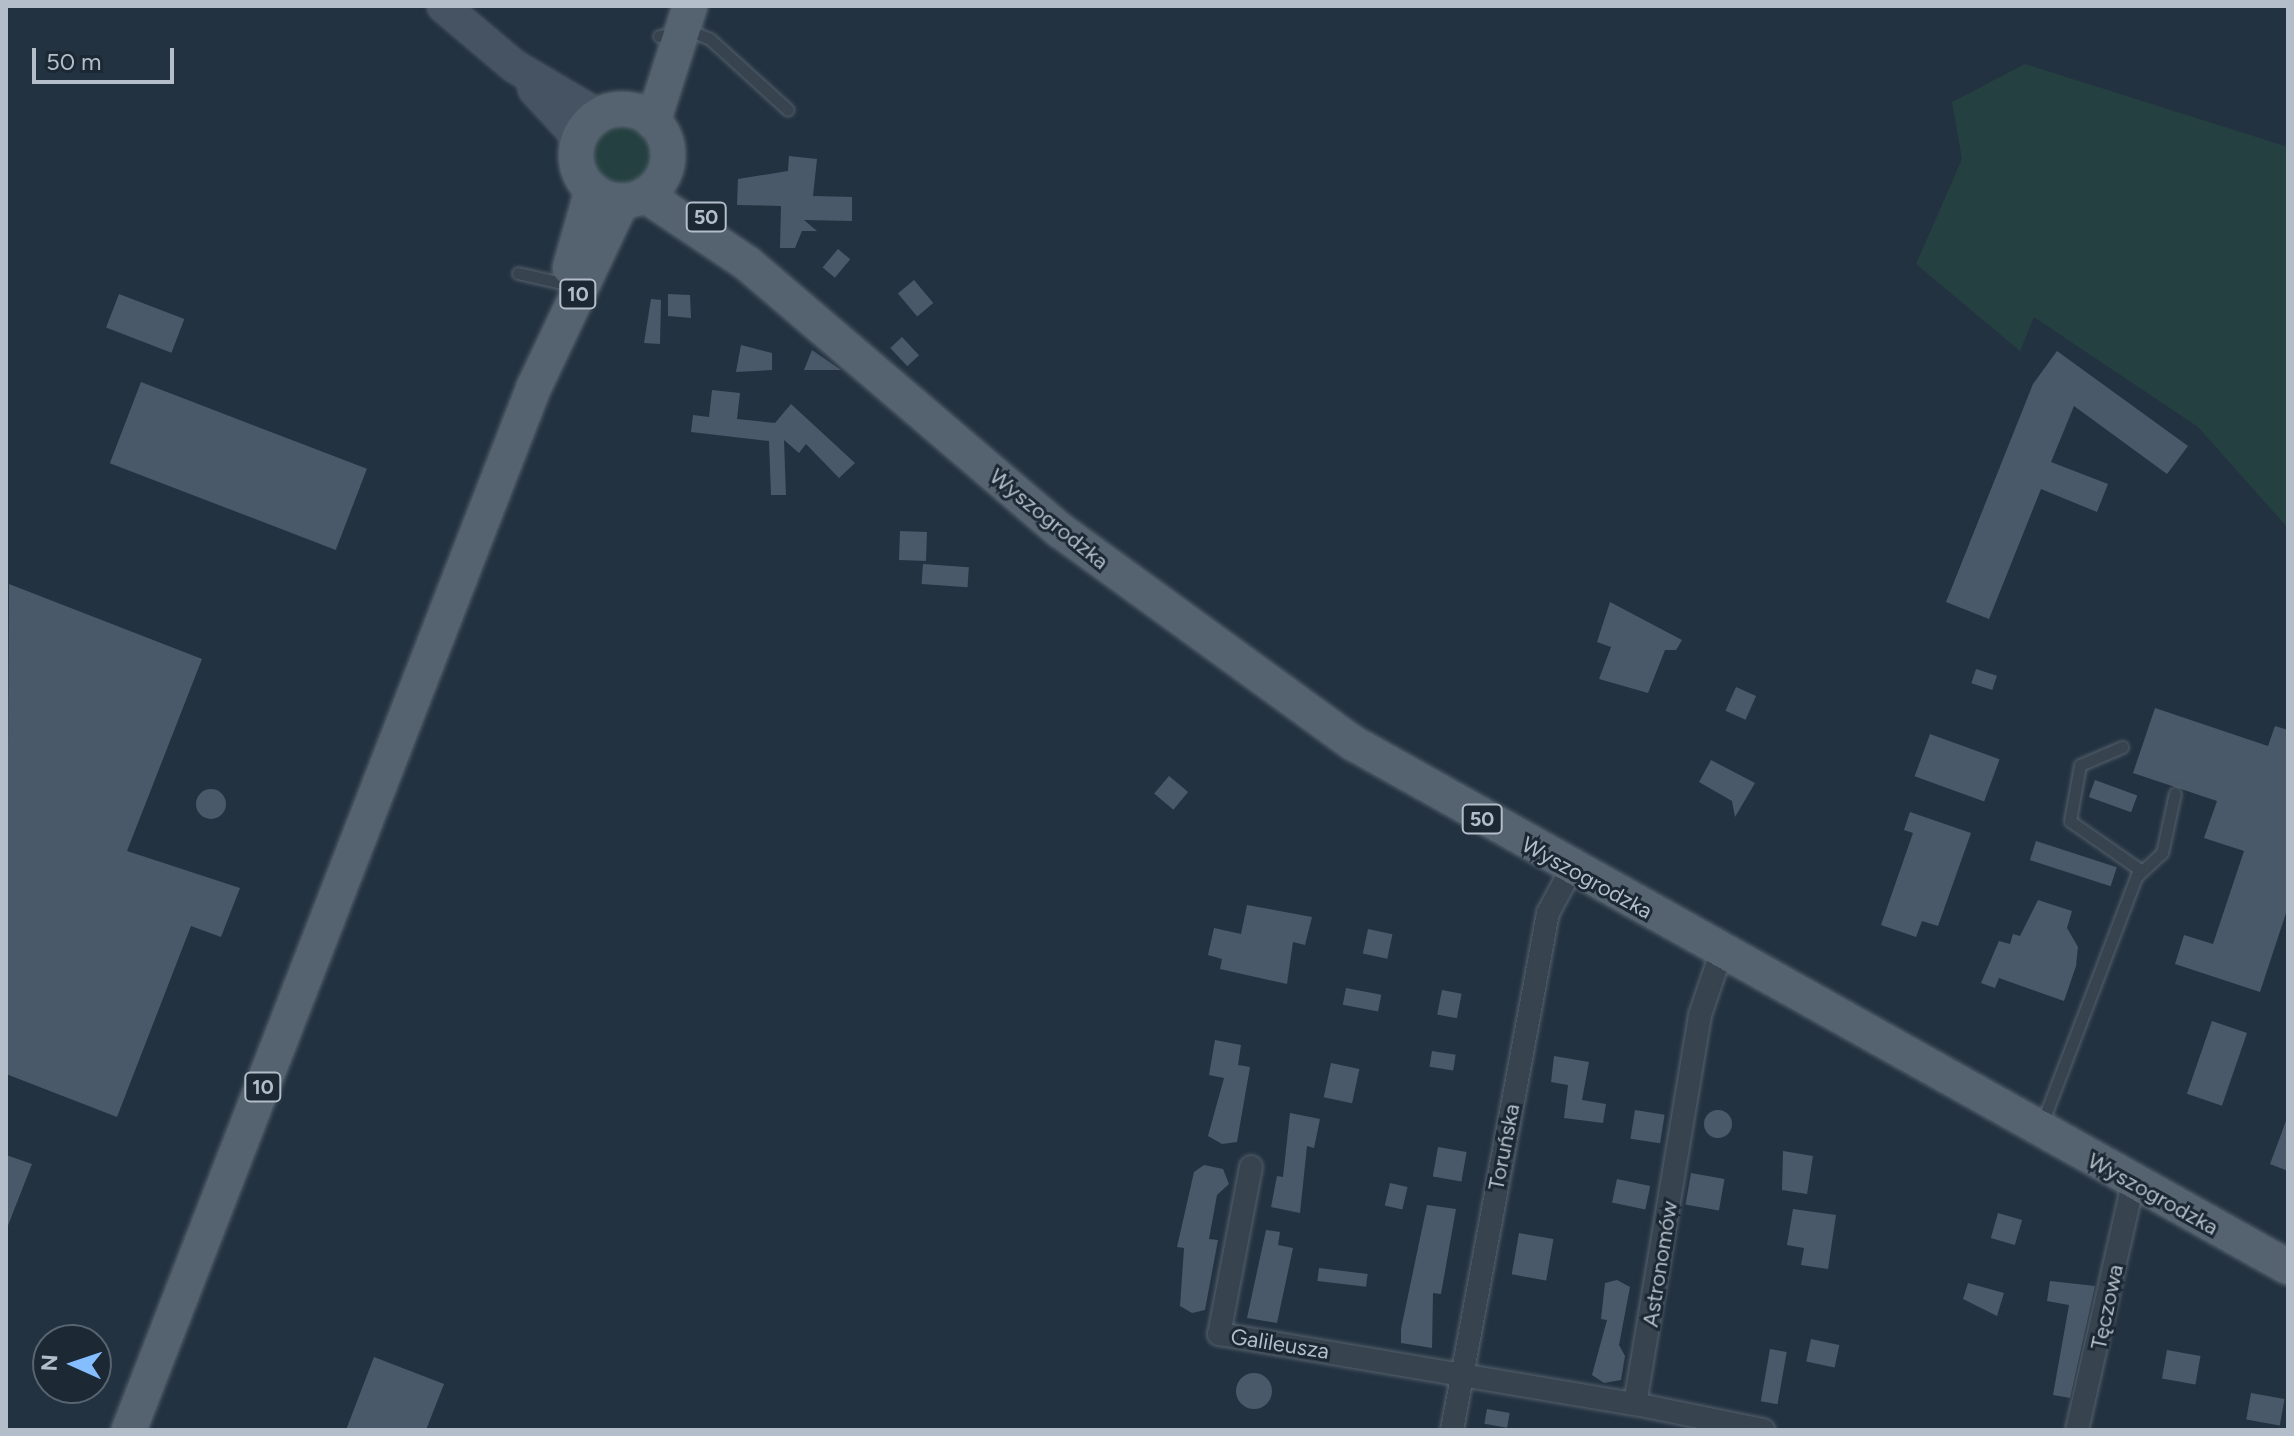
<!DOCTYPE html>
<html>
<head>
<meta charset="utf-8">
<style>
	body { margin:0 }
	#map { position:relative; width:2294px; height:1436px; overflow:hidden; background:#233240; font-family:Figtree,sans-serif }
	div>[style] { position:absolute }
	.green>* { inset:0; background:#254041 }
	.round { border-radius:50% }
	.building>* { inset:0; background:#495969; transform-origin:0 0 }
	.roads { filter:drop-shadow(0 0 2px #55616d) drop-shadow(0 0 2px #55616d) }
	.service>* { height:11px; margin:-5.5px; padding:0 5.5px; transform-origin:5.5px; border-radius:5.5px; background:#37434f }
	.minor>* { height:22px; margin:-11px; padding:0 11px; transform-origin:11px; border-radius:11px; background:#37434f }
	.secondary>* { height:30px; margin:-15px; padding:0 15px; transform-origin:15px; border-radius:15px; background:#455363 }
	.primary>* { height:34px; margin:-17px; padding:0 17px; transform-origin:17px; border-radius:17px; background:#556270 }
	.primary>.ring { margin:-17px; padding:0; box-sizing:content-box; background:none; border:34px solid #556270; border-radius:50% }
	span { translate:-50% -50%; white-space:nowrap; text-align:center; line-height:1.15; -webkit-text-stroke:6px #1c2834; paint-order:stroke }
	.shield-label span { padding:2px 6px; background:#1c2834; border:2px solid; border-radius:6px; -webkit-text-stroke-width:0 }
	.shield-label { font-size:20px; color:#b3beca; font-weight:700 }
	.street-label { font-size:22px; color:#b3beca }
	.frame { position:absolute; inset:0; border:8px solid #b3beca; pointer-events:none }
	.north { position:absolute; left:32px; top:1324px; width:80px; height:80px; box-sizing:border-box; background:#1c2834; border:2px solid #586470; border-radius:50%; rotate:273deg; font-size:22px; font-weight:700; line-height:32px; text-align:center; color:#b3beca }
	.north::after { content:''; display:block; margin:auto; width:28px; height:36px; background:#85befe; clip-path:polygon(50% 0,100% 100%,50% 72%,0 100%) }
	.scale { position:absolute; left:32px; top:48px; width:142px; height:36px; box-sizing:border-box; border:4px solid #b3beca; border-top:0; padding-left:10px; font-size:24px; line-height:28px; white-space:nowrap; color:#b3beca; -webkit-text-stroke:6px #1c2834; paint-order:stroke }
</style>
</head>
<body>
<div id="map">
	<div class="green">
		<i style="clip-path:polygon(2025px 64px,2288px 147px,2288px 528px,2198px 427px,2034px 317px,2020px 351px,1916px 264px,1962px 159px,1952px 102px)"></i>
		<i class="round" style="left:591px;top:125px;width:62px;height:62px"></i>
	</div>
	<div class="building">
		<i style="clip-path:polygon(789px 156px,817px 159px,813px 196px,852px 197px,852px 221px,804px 220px,817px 231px,802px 231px,795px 248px,780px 248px,781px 206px,737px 205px,738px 179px,788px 171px)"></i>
		<i style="left:838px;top:249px;width:16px;height:24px;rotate:40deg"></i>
		<i style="left:914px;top:280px;width:30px;height:21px;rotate:50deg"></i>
		<i style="left:119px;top:294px;width:70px;height:36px;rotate:21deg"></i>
		<i style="clip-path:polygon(668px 294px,690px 295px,691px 318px,668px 316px)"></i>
		<i style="clip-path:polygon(651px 299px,661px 300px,660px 344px,644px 343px)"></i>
		<i style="left:902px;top:337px;width:25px;height:16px;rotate:47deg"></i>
		<i style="clip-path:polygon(741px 345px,772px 353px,772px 370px,736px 372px)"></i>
		<i style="clip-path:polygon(812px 350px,841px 370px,804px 370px)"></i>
		<i style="clip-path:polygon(2057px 351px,2188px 446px,2167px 474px,2074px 406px,2051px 462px,2108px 484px,2097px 512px,2041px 489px,1989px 619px,1946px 602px,2033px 384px)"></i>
		<i style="left:141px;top:382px;width:242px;height:87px;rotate:21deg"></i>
		<i style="clip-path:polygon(712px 390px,740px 393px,737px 419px,775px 423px,791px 404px,855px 463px,839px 478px,806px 444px,799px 453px,784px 440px,786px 495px,771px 495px,769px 441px,691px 432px,693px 415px,709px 417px)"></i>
		<i style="left:900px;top:531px;width:27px;height:29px;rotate:2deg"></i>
		<i style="left:923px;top:564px;width:46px;height:20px;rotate:4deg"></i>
		<i style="clip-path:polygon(9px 584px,202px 659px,127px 851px,240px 888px,221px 937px,191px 926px,117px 1117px,6px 1074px)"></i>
		<i style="clip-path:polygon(1610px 602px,1682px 640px,1676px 650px,1665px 650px,1648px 693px,1599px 679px,1611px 647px,1597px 642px)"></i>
		<i style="left:1976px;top:669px;width:22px;height:15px;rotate:18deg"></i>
		<i style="left:1736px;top:687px;width:22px;height:26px;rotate:24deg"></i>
		<i style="clip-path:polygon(2155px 708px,2268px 746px,2275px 726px,2288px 730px,2288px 907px,2260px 992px,2175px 964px,2184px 935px,2213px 944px,2244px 851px,2204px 838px,2217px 801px,2133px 773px)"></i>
		<i style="left:1930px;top:734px;width:74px;height:45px;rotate:20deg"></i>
		<i style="clip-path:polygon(1711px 760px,1755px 783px,1735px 817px,1732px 801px,1699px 782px)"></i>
		<i style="left:1169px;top:776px;width:25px;height:23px;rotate:40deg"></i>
		<i style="left:2095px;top:780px;width:45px;height:18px;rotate:20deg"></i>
		<i class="round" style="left:196px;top:789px;width:30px;height:30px"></i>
		<i style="clip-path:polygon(1910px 812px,1971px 833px,1938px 926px,1922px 921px,1916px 937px,1881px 925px,1913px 833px,1904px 830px)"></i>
		<i style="left:2036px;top:841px;width:85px;height:20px;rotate:18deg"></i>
		<i style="clip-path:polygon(2038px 900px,2072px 911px,2067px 928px,2078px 947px,2076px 966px,2064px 1001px,1999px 978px,1995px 988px,1981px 983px,1999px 941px,2010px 944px,2013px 934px,2020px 936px)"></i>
		<i style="clip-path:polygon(1247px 905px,1312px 917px,1305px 945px,1293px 942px,1287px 984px,1220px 969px,1222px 959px,1208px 955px,1214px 928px,1241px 934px)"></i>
		<i style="left:1368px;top:929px;width:25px;height:25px;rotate:12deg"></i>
		<i style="left:1346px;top:988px;width:36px;height:17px;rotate:11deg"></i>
		<i style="left:1442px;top:990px;width:20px;height:25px;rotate:11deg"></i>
		<i style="left:2212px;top:1021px;width:37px;height:77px;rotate:19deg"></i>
		<i style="clip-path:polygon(1215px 1040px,1241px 1045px,1238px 1065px,1250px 1067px,1237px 1142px,1222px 1144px,1208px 1136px,1224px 1078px,1209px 1075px)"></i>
		<i style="left:1432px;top:1051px;width:24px;height:16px;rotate:9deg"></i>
		<i style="clip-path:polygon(1554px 1056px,1589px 1062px,1582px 1100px,1606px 1104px,1603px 1123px,1564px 1118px,1568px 1085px,1551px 1082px)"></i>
		<i style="left:1331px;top:1063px;width:29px;height:35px;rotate:12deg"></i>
		<i style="left:1635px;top:1110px;width:30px;height:29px;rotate:9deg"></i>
		<i class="round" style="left:1704px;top:1110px;width:28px;height:28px"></i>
		<i style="clip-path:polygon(1290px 1113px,1320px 1119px,1314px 1148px,1307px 1146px,1300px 1213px,1271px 1207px,1277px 1176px,1283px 1177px)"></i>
		<i style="clip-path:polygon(2286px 1121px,2288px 1122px,2288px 1171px,2270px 1164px)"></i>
		<i style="left:1438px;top:1147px;width:29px;height:30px;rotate:10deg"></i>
		<i style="clip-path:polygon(1783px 1151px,1813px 1156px,1807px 1194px,1782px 1190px)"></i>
		<i style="clip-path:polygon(6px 1155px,32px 1164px,7px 1228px,6px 1228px)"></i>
		<i style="clip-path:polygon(1204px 1165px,1223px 1169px,1229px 1184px,1217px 1195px,1209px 1239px,1218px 1240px,1205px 1310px,1192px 1313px,1180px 1306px,1184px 1248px,1177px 1247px,1194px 1172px)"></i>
		<i style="left:1691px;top:1173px;width:34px;height:32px;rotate:10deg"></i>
		<i style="left:1617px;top:1179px;width:34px;height:24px;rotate:12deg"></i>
		<i style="left:1390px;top:1183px;width:18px;height:23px;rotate:13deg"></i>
		<i style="clip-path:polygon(1427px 1205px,1456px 1209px,1441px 1294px,1433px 1293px,1432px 1348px,1401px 1343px,1401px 1329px)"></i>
		<i style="clip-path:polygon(1793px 1209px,1836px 1215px,1828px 1269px,1801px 1265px,1804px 1248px,1787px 1245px)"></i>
		<i style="left:1998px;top:1213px;width:25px;height:26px;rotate:16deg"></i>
		<i style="clip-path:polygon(1266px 1230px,1280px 1232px,1278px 1245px,1293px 1248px,1277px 1323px,1247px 1318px)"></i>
		<i style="left:1519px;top:1233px;width:35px;height:42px;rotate:10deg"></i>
		<i style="left:1319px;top:1268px;width:49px;height:13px;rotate:7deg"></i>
		<i style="clip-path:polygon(1617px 1280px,1630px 1287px,1619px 1345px,1625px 1356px,1621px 1380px,1604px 1383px,1592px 1375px,1607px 1320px,1601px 1319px,1605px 1283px)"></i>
		<i style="clip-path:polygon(2050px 1281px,2095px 1286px,2070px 1398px,2053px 1395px,2069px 1305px,2047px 1301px)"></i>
		<i style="clip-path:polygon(1968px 1283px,2004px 1293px,1997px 1316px,1963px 1299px)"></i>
		<i style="left:1811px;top:1339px;width:29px;height:23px;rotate:12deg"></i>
		<i style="left:1770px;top:1349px;width:17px;height:53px;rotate:10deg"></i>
		<i style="left:2167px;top:1350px;width:34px;height:29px;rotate:10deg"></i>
		<i style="clip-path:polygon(374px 1357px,444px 1384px,426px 1430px,346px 1430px)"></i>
		<i class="round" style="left:1236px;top:1373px;width:36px;height:36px"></i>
		<i style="left:2251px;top:1393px;width:34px;height:27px;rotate:10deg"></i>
		<i style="left:1487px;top:1409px;width:23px;height:15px;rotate:10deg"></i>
	</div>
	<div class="roads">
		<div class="service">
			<i style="left:659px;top:36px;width:34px;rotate:-7deg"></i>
			<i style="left:693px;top:32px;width:18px;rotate:22deg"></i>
			<i style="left:710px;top:39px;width:105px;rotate:42.3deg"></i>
			<i style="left:518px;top:273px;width:58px;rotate:12.8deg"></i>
			<i style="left:2137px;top:876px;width:34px;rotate:-43deg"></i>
			<i style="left:2162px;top:853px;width:61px;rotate:-77.8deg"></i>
			<i style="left:2041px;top:1126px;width:275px;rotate:-69.1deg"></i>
			<i style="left:2139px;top:869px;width:84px;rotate:-145.2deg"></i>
			<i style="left:2070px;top:821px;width:57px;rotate:-79.9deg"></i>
			<i style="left:2080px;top:765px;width:46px;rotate:-23.2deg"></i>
		</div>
		<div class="minor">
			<i style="left:1251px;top:1167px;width:170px;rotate:100.8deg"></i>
			<i style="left:1219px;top:1334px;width:422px;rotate:9.6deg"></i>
			<i style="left:1635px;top:1404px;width:394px;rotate:-80.5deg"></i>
			<i style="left:1700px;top:1015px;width:65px;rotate:-71.3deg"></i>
			<i style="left:1635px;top:1404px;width:131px;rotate:11.5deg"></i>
			<i style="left:1452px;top:1430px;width:526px;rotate:-79.48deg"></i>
			<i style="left:1548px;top:913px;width:49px;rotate:-61.9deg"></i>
			<i style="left:2077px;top:1430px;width:253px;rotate:-77.2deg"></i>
		</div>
		<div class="secondary">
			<i style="left:443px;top:6px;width:93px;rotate:40.2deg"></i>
			<i style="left:514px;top:66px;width:99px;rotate:30.5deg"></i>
			<i style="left:534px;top:89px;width:68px;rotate:47.4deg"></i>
		</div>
		<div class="primary">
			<i class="ring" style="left:576px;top:109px;width:58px;height:58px"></i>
			<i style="left:653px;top:122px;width:122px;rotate:-72.3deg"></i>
			<i style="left:645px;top:195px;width:124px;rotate:33.8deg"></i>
			<i style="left:748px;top:264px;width:411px;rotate:40.5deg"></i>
			<i style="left:1061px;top:531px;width:361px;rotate:36deg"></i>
			<i style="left:1353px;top:743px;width:1072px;rotate:29.27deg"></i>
			<i style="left:570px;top:268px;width:81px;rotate:-74.2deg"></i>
			<i style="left:129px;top:1430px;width:1119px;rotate:-68.78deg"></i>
			<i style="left:534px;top:387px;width:206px;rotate:-64.7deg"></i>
		</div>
	</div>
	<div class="shield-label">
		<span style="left:706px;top:217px">50</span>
		<span style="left:578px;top:294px">10</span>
		<span style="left:1482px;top:819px">50</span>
		<span style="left:263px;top:1087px">10</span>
	</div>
	<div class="street-label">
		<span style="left:1049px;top:519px;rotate:39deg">Wyszogrodzka</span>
		<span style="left:1587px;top:878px;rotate:29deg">Wyszogrodzka</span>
		<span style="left:1504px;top:1147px;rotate:-79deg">Toruńska</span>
		<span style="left:2153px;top:1194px;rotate:29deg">Wyszogrodzka</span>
		<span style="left:1660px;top:1264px;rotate:-81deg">Astronomów</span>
		<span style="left:2107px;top:1307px;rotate:-78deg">Tęczowa</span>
		<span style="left:1280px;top:1344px;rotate:9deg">Galileusza</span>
	</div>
	<div class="frame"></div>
	<div class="north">N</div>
	<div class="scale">50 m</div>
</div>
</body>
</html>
